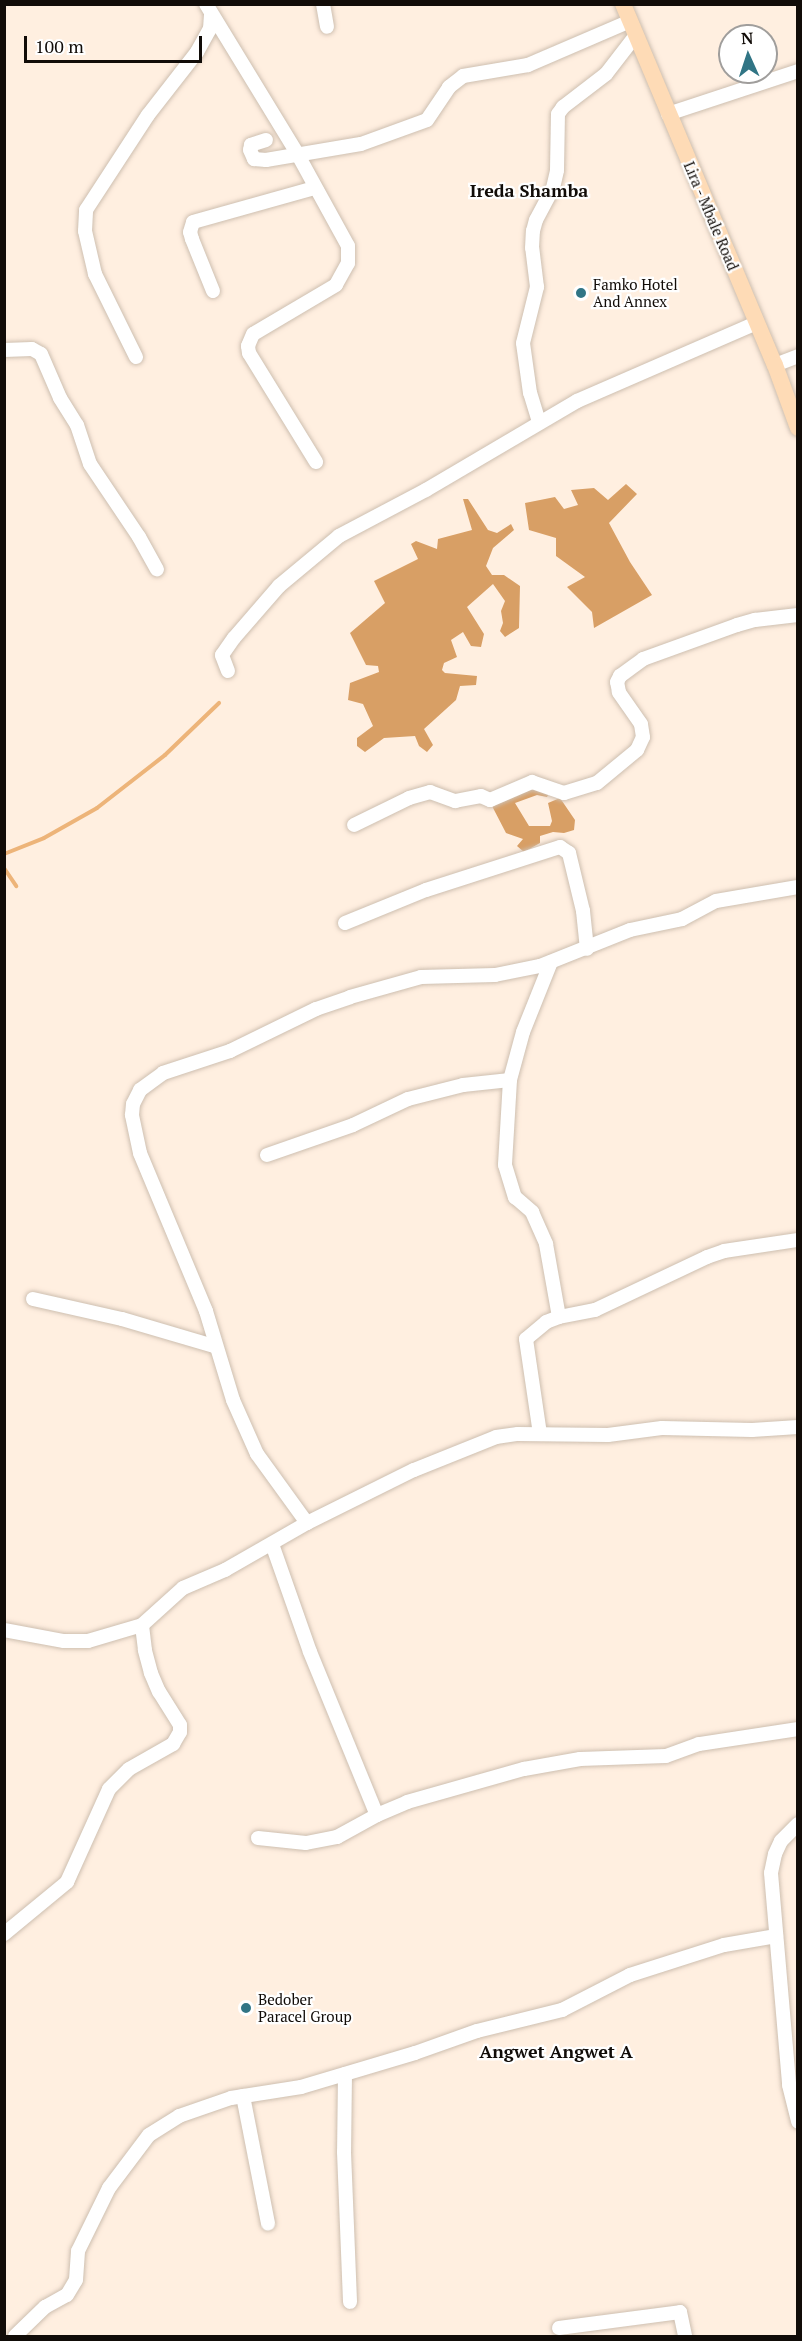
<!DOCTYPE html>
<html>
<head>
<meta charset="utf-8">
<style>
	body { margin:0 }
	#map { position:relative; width:802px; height:2341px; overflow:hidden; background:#ffefe0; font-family:"PT Serif",serif }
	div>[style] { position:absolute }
	.forest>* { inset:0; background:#d89f65 }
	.stream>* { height:4px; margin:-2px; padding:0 2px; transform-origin:2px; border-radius:2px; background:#edb479 }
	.roads { filter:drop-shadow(0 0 2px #cebfb0) drop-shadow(0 0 2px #cebfb0) }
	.minor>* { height:14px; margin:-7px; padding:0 7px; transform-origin:7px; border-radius:7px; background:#fff }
	.major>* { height:16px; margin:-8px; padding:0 8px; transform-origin:8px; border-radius:8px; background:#fedbb6 }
	.dots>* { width:16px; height:16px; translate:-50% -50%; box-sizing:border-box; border:3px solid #fff; border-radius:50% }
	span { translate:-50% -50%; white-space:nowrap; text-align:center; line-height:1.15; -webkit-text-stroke:4.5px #fff; paint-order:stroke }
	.street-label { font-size:15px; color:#110c08 }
	.poi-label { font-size:15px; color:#110c08 }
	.left { translate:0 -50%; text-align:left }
	.quarter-label { font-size:18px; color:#110c08; font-weight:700 }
	.frame { position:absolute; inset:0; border:6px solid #110c08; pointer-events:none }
	.north { position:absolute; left:718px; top:24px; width:60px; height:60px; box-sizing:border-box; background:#fff; border:2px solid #a09e9c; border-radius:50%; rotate:357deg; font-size:16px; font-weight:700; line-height:24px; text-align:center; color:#110c08 }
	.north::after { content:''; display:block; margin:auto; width:21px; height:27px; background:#317585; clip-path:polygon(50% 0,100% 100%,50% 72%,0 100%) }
	.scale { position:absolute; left:24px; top:36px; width:178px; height:27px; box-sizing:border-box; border:3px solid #110c08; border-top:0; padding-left:8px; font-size:18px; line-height:21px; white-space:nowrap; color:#110c08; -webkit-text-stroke:4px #fff; paint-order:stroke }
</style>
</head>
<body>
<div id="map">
	<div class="forest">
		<i style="clip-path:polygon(626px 484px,637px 494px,609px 523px,630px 562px,652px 595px,594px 628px,592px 612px,567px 587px,585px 577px,556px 556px,556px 538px,529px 530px,525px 503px,555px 497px,564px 509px,578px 505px,571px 490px,594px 488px,608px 500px)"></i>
		<i style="clip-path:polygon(463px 499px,468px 499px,488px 530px,497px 533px,511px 524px,514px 530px,493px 548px,486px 566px,492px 575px,504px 575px,520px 586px,519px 628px,505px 637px,500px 631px,503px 623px,501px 611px,505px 601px,493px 584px,467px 607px,484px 634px,481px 647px,471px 646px,463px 632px,451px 640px,457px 657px,444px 663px,442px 670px,445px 673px,477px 676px,476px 685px,460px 686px,456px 700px,424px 729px,433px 745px,427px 752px,419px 746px,415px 736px,384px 738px,365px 752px,357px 746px,357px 738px,373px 726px,363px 704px,348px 700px,350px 683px,379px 672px,378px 666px,366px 665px,350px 633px,385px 603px,374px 581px,418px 559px,411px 544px,416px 541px,437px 549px,438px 539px,472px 530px)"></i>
		<i style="clip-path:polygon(535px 784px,550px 792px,547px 797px,537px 795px,515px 803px,529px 826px,550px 826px,552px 821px,548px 803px,560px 798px,575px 820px,574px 830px,564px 833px,553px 832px,540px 836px,540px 843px,524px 852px,517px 846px,523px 839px,506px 833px,492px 806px)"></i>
	</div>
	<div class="stream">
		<i style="left:4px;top:854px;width:43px;rotate:-21.8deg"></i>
		<i style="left:44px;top:838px;width:61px;rotate:-29.5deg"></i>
		<i style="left:97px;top:808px;width:86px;rotate:-37.9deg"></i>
		<i style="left:165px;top:755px;width:75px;rotate:-43.9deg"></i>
		<i style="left:4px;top:868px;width:22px;rotate:56deg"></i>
	</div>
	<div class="roads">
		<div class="minor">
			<i style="left:206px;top:4px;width:177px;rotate:58.6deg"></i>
			<i style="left:298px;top:155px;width:104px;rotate:61.2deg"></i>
			<i style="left:348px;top:246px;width:17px;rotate:90deg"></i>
			<i style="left:348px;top:263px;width:25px;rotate:119deg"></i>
			<i style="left:336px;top:285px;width:96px;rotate:149.4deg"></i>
			<i style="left:253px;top:334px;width:13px;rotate:113deg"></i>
			<i style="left:248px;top:346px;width:7px;rotate:82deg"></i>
			<i style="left:249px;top:353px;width:128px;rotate:58.4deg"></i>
			<i style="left:323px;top:4px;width:23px;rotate:80deg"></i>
			<i style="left:668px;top:114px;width:137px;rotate:-18.3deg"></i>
			<i style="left:266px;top:140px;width:16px;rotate:162deg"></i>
			<i style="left:251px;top:145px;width:5px;rotate:101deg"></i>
			<i style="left:250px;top:150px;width:10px;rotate:66deg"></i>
			<i style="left:254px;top:159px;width:12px;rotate:5deg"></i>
			<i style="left:266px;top:160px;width:96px;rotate:-9.6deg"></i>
			<i style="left:361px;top:144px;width:70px;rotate:-20deg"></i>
			<i style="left:427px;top:120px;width:40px;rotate:-56deg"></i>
			<i style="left:449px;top:87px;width:18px;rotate:-38deg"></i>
			<i style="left:463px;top:76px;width:66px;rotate:-9.6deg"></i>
			<i style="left:528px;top:65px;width:111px;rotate:-23.3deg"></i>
			<i style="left:213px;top:291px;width:56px;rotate:-112deg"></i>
			<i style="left:192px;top:239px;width:7px;rotate:-106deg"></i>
			<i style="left:190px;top:232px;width:10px;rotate:-73deg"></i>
			<i style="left:193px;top:222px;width:127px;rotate:-15.6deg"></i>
			<i style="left:4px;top:350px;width:28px;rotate:-2deg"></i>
			<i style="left:32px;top:349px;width:10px;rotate:29deg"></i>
			<i style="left:41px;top:354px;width:48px;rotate:66.6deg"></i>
			<i style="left:60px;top:398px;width:32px;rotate:58deg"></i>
			<i style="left:77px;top:425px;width:41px;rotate:71.6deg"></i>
			<i style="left:90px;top:464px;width:88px;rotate:56.1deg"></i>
			<i style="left:139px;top:537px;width:37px;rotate:61deg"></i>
			<i style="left:136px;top:357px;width:93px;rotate:-116.3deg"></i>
			<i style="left:95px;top:274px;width:44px;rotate:-103.1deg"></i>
			<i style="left:85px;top:231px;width:21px;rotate:-87deg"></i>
			<i style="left:86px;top:210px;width:113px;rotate:-56.9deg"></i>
			<i style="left:148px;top:115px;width:80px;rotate:-52.1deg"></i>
			<i style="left:197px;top:52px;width:26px;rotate:-61deg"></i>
			<i style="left:210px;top:29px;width:16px;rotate:-86deg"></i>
			<i style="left:775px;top:365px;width:25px;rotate:-21deg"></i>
			<i style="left:539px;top:422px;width:30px;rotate:-107deg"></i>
			<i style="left:530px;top:393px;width:50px;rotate:-98deg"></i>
			<i style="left:523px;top:343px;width:58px;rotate:-76deg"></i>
			<i style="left:537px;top:287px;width:39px;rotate:-97deg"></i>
			<i style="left:532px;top:248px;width:17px;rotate:-87deg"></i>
			<i style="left:533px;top:231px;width:11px;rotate:-75deg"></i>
			<i style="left:536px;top:220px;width:36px;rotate:-62deg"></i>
			<i style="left:553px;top:188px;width:18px;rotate:-77deg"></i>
			<i style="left:557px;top:170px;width:56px;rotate:-89deg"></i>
			<i style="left:558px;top:114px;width:9px;rotate:-54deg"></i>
			<i style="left:563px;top:107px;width:54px;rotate:-37.5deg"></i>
			<i style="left:606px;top:74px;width:49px;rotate:-52.4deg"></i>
			<i style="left:228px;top:671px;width:17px;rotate:-111deg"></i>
			<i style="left:222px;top:655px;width:21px;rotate:-55deg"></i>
			<i style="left:234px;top:638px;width:69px;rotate:-49.1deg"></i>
			<i style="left:279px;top:586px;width:78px;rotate:-39.8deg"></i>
			<i style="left:339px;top:536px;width:98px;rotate:-27.9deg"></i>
			<i style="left:426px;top:490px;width:175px;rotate:-30.5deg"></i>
			<i style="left:577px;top:401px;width:195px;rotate:-23.5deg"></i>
			<i style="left:354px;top:825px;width:61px;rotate:-26.1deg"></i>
			<i style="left:409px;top:798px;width:22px;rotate:-16deg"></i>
			<i style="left:430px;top:792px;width:27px;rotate:20deg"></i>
			<i style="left:455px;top:801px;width:26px;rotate:-11deg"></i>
			<i style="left:481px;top:796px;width:10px;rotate:24deg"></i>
			<i style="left:490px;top:800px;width:46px;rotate:-23.2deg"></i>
			<i style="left:532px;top:782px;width:34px;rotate:19deg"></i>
			<i style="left:564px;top:793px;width:34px;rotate:-17deg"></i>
			<i style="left:597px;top:783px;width:52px;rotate:-39.5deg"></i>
			<i style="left:637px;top:750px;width:14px;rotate:-65deg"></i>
			<i style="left:643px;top:737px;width:13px;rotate:-99deg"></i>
			<i style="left:641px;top:724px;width:39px;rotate:-125deg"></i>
			<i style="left:619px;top:692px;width:10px;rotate:-101deg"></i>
			<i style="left:617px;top:682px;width:7px;rotate:-63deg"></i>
			<i style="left:620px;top:676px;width:29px;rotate:-36deg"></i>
			<i style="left:643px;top:659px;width:100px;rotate:-19.9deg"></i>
			<i style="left:737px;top:625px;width:19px;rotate:-16deg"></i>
			<i style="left:755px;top:620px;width:43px;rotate:-6.6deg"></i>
			<i style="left:345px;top:923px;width:87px;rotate:-22.2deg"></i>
			<i style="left:426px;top:890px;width:141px;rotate:-17.8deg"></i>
			<i style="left:560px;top:847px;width:11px;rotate:34deg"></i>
			<i style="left:569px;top:853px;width:60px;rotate:76.4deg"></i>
			<i style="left:583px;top:911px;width:38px;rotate:84deg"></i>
			<i style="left:551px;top:962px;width:75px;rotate:111.8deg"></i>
			<i style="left:523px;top:1032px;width:50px;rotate:105.2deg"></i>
			<i style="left:510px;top:1080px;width:85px;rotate:93.4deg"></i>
			<i style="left:505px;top:1165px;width:34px;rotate:73deg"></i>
			<i style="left:515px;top:1197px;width:23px;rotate:41deg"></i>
			<i style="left:532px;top:1212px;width:35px;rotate:66deg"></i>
			<i style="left:546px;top:1244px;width:74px;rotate:79.9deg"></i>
			<i style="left:267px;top:1155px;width:91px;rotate:-19.2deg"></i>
			<i style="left:353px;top:1125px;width:61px;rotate:-25.3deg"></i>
			<i style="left:408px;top:1099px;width:57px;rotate:-14.3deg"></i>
			<i style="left:463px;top:1085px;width:47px;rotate:-6.1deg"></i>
			<i style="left:33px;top:1299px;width:91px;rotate:12.7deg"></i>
			<i style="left:122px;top:1319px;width:96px;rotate:16.4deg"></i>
			<i style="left:540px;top:1434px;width:96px;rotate:-98.4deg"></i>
			<i style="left:526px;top:1339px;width:26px;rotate:-40deg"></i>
			<i style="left:546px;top:1322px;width:14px;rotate:-21deg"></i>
			<i style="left:559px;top:1317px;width:37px;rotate:-11deg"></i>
			<i style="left:595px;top:1310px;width:124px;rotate:-25.3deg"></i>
			<i style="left:707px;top:1257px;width:18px;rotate:-19deg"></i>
			<i style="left:724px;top:1251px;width:75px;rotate:-8.5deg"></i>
			<i style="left:307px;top:1523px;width:85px;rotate:-125.9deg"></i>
			<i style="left:257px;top:1454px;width:59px;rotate:-114deg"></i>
			<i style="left:233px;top:1400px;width:93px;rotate:-106.9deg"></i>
			<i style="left:206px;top:1311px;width:171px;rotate:-112.7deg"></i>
			<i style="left:140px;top:1153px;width:39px;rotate:-102deg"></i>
			<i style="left:132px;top:1115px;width:11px;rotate:-85deg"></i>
			<i style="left:133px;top:1104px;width:16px;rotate:-63deg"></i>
			<i style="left:140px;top:1090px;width:29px;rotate:-36deg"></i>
			<i style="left:163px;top:1073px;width:71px;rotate:-18.2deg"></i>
			<i style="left:230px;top:1051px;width:96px;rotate:-26deg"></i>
			<i style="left:316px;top:1009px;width:36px;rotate:-19deg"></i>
			<i style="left:350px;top:997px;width:74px;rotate:-15.7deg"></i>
			<i style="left:421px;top:977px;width:74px;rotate:-1.5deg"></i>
			<i style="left:495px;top:975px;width:46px;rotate:-11.3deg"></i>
			<i style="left:540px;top:966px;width:97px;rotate:-21.8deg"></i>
			<i style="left:630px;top:930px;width:53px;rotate:-11.9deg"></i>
			<i style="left:682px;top:919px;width:38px;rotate:-28deg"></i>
			<i style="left:716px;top:901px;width:83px;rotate:-9.7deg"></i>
			<i style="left:272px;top:1544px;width:114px;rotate:70.6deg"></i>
			<i style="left:310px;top:1652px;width:176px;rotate:67.7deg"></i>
			<i style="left:4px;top:1630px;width:61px;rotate:10.4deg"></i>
			<i style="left:64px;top:1641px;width:24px"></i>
			<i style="left:88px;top:1641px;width:56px;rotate:-16.5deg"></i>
			<i style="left:142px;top:1625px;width:55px;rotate:-42.1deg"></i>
			<i style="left:183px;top:1588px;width:46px;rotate:-23.2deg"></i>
			<i style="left:225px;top:1570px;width:95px;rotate:-29.8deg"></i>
			<i style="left:307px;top:1523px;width:119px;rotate:-26.4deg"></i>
			<i style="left:414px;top:1470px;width:88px;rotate:-21.9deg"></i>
			<i style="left:496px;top:1437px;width:22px;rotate:-8deg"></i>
			<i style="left:518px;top:1434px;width:90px;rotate:0.6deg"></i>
			<i style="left:608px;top:1435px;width:54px;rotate:-7.4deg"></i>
			<i style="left:662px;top:1428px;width:90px;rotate:1.3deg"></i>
			<i style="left:752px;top:1430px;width:46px;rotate:-3.7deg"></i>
			<i style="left:798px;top:1824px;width:24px;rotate:135deg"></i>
			<i style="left:781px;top:1841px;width:14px;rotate:115deg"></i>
			<i style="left:775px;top:1854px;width:19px;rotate:102deg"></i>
			<i style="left:771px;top:1873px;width:213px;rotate:85.1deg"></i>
			<i style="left:789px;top:2085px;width:38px;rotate:76deg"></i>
			<i style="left:258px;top:1838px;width:48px;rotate:5.9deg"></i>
			<i style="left:306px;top:1843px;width:32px;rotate:-11deg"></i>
			<i style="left:337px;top:1837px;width:46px;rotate:-28.8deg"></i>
			<i style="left:377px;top:1815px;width:33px;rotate:-23deg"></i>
			<i style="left:407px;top:1802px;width:122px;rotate:-15.8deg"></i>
			<i style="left:524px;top:1769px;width:57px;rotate:-10.1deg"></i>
			<i style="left:580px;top:1759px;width:86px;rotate:-2deg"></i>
			<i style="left:666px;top:1756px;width:35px;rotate:-20deg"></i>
			<i style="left:699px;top:1744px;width:100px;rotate:-8.6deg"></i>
			<i style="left:4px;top:1934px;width:82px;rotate:-39.5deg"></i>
			<i style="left:67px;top:1882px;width:102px;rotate:-65.7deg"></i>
			<i style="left:109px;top:1789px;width:28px;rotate:-45deg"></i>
			<i style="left:129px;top:1769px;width:51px;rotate:-29.6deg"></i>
			<i style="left:173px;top:1744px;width:14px;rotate:-60deg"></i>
			<i style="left:180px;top:1732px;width:7px;rotate:-90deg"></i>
			<i style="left:180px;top:1725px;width:39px;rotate:-122deg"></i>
			<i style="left:159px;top:1692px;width:21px;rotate:-113deg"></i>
			<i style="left:151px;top:1673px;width:24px;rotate:-105deg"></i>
			<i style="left:145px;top:1650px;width:25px;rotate:-97deg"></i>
			<i style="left:345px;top:2074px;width:78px;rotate:90.7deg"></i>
			<i style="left:344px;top:2152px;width:150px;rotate:87.7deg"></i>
			<i style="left:243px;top:2096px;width:130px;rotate:78.9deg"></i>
			<i style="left:559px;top:2328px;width:122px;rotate:-7.5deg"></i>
			<i style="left:680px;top:2312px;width:25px;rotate:78deg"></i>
			<i style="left:15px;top:2336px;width:42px;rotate:-44deg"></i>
			<i style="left:45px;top:2307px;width:25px;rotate:-29deg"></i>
			<i style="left:67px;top:2295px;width:17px;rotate:-59deg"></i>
			<i style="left:76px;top:2280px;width:29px;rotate:-86deg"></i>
			<i style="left:78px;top:2251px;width:70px;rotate:-63.8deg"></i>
			<i style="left:109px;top:2188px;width:66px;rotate:-53deg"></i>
			<i style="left:149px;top:2135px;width:36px;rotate:-32deg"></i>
			<i style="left:179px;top:2116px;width:55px;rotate:-19.1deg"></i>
			<i style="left:231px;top:2098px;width:71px;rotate:-8.9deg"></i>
			<i style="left:301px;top:2087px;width:119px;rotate:-16.6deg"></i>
			<i style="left:415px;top:2053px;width:66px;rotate:-19.5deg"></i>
			<i style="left:477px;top:2031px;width:88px;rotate:-13.9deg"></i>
			<i style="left:562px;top:2010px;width:76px;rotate:-27.2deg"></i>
			<i style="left:630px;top:1975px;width:99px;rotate:-17.7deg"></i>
			<i style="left:724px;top:1945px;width:53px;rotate:-9.8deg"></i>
		</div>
		<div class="major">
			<i style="left:623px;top:4px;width:392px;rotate:67.2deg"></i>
			<i style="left:775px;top:365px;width:67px;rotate:69.9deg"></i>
		</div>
	</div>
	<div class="dots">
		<i style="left:581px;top:293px;background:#317585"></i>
		<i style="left:246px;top:2008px;background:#317585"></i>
	</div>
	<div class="street-label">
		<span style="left:711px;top:216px;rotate:67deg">Lira - Mbale Road</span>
	</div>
	<div class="poi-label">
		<span class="left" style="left:593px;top:293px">Famko Hotel<br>And Annex</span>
		<span class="left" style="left:258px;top:2008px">Bedober<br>Paracel Group</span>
	</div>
	<div class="quarter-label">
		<span style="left:529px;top:190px">Ireda Shamba</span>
		<span style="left:556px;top:2051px">Angwet Angwet A</span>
	</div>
	<div class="frame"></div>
	<div class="north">N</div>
	<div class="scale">100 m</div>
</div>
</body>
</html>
